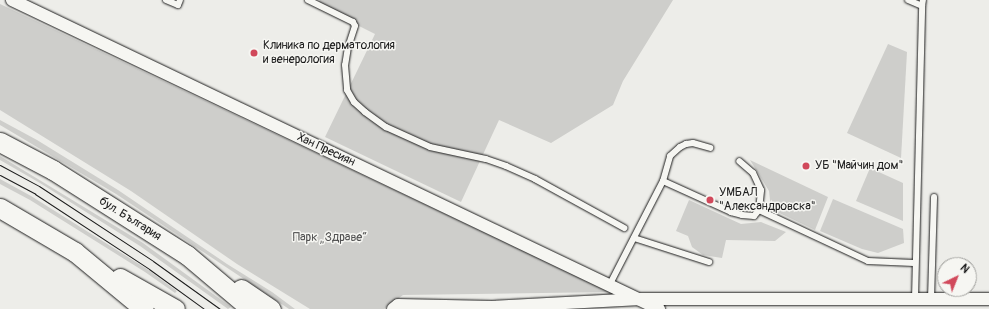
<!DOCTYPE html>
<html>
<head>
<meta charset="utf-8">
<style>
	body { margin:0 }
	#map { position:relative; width:989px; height:309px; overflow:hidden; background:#edede9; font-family:Pangolin,sans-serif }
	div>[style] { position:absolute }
	.green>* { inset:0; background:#cececb }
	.roads { filter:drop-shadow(0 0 1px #1c1c1c) drop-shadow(0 0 1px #1c1c1c) }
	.lane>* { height:6px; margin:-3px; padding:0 3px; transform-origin:3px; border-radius:3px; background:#f6f6f2 }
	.street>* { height:12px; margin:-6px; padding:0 6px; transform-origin:6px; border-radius:6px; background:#f6f6f2 }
	.primary>* { height:19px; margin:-9.5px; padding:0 9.5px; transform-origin:9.5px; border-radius:9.5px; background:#f6f6f2 }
	.tram>* { height:1px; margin:-0.5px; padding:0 0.5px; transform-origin:0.5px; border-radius:0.5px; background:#1c1c1c }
	.dots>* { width:11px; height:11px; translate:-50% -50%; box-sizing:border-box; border:2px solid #f6f6f2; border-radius:50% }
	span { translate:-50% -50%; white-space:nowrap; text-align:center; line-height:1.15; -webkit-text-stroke:3px #f6f6f2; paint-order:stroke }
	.poi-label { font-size:12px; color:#1c1c1c }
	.left { translate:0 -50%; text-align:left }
	.street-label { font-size:12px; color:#1c1c1c }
	.park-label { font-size:12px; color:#515151 }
	.north { position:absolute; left:937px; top:257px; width:40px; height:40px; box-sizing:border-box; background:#f6f6f2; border:1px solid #9f9f9c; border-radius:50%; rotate:43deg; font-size:11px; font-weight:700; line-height:16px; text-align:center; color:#1c1c1c }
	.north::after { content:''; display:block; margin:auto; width:14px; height:18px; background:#d1495b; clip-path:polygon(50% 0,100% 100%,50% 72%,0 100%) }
</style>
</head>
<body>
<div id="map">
	<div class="green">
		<i style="clip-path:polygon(320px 0,673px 0,623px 81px,613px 105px,551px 143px,499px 120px,461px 202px,325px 137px,375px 34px,317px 5px)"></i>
		<i style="clip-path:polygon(0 4px,611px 292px,403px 295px,384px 309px,310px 309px,237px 264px,131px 191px,0 110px)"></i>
		<i style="clip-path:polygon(888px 44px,907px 52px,901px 158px,847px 133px)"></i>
		<i style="clip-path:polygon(0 120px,37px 140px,118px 190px,227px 264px,272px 292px,295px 309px,289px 309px,116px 194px,0 125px)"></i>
		<i style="clip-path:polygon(0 156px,143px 243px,231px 307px,228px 309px,140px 246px,40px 183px,0 160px)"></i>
		<i style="clip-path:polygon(750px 160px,828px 197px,815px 230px,771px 209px,769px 191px)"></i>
		<i style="clip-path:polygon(870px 168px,903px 183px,903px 221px,856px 201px)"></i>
		<i style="clip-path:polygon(0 179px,31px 196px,147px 269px,177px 291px,175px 293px,145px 272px,30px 200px,0 184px)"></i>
		<i style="clip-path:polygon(833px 199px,903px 229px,904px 243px,878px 253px,862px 249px,820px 231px)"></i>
		<i style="clip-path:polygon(689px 200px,741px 224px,761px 222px,786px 232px,775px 241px,726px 240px,722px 258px,703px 255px,692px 247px,688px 236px,676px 231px)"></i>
	</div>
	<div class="roads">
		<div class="lane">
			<i style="left:166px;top:0;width:13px;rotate:23deg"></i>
			<i style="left:178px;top:5px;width:5px;rotate:-68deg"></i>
			<i style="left:308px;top:0;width:50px;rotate:26.1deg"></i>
			<i style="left:353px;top:22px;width:4px;rotate:63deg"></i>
			<i style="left:355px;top:26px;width:22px;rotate:108deg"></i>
			<i style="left:348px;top:47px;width:18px;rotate:99deg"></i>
			<i style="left:345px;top:65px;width:25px;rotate:85deg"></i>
			<i style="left:347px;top:90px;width:14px;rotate:60deg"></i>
			<i style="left:354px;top:102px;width:15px;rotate:42deg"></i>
			<i style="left:365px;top:112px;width:26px;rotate:36deg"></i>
			<i style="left:386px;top:127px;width:48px;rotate:24.4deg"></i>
			<i style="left:430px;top:147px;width:57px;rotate:12.1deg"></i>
			<i style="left:486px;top:159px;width:21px;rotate:19deg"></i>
			<i style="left:506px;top:166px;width:32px;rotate:24deg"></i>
			<i style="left:535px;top:179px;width:102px;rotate:28.8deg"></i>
			<i style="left:908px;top:0;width:15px;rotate:23deg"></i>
			<i style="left:663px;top:181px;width:75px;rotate:24.5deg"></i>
			<i style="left:731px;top:212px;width:11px;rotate:15deg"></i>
			<i style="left:742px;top:215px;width:12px;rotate:5deg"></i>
			<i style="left:754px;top:216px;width:8px;rotate:-50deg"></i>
			<i style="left:759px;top:210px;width:20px;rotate:-84deg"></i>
			<i style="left:761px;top:190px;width:19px;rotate:-115deg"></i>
			<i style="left:753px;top:173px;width:18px;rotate:-139deg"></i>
			<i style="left:759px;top:210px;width:120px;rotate:25.1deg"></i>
			<i style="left:868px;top:261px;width:46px;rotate:2.5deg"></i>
			<i style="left:634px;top:238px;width:79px;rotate:17.7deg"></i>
			<i style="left:610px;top:284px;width:116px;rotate:-62.8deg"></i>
			<i style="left:663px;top:181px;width:26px;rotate:-74deg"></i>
			<i style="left:670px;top:156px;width:13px;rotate:-42deg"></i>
			<i style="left:680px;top:147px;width:7px;rotate:-27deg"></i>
			<i style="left:686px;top:144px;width:7px;rotate:-8deg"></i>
			<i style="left:693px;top:143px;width:18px;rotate:16deg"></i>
			<i style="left:915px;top:299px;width:293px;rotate:-88.6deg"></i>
			<i style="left:922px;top:6px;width:6px;rotate:-81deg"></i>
			<i style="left:931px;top:299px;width:102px;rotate:-88.3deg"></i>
		</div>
		<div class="street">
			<i style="left:12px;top:0;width:717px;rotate:25.53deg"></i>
			<i style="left:393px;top:309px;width:6px;rotate:-39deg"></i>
			<i style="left:398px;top:305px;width:94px;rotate:1.2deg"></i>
			<i style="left:492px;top:307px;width:149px;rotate:-3.1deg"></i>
			<i style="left:641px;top:299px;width:348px"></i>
		</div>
		<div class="primary">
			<i style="left:0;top:142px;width:60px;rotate:27.8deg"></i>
			<i style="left:53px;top:170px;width:159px;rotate:32.4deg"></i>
			<i style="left:187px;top:255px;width:84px;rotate:40.2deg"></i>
			<i style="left:0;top:208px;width:87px;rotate:30.4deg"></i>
			<i style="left:75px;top:252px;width:89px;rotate:39.6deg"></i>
			<i style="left:120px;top:278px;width:63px;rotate:29.4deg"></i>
			<i style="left:241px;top:289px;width:36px;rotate:34deg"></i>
		</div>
	</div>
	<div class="tram">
		<i style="left:0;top:165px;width:44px;rotate:28.3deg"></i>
		<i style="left:39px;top:186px;width:136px;rotate:33.3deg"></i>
		<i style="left:153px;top:261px;width:82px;rotate:35.6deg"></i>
		<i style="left:0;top:175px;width:40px;rotate:28deg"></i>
		<i style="left:35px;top:194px;width:136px;rotate:33.3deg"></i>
		<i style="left:149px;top:269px;width:68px;rotate:36deg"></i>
	</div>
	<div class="dots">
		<i style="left:254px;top:53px;background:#d1495b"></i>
		<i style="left:806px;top:166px;background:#d1495b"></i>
		<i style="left:710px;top:200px;background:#d1495b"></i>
	</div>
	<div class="poi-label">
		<span class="left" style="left:263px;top:53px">Клиника по дерматология<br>и венерология</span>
		<span class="left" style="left:815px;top:166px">УБ "Майчин дом"</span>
		<span class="left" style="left:719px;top:200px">УМБАЛ<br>"Александровска"</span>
	</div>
	<div class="street-label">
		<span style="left:326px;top:150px;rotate:25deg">Хан Пресиян</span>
		<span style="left:130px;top:219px;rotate:32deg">бул. България</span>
	</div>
	<div class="park-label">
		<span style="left:330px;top:238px">Парк „Здраве“</span>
	</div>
	<div class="north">N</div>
</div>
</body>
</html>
